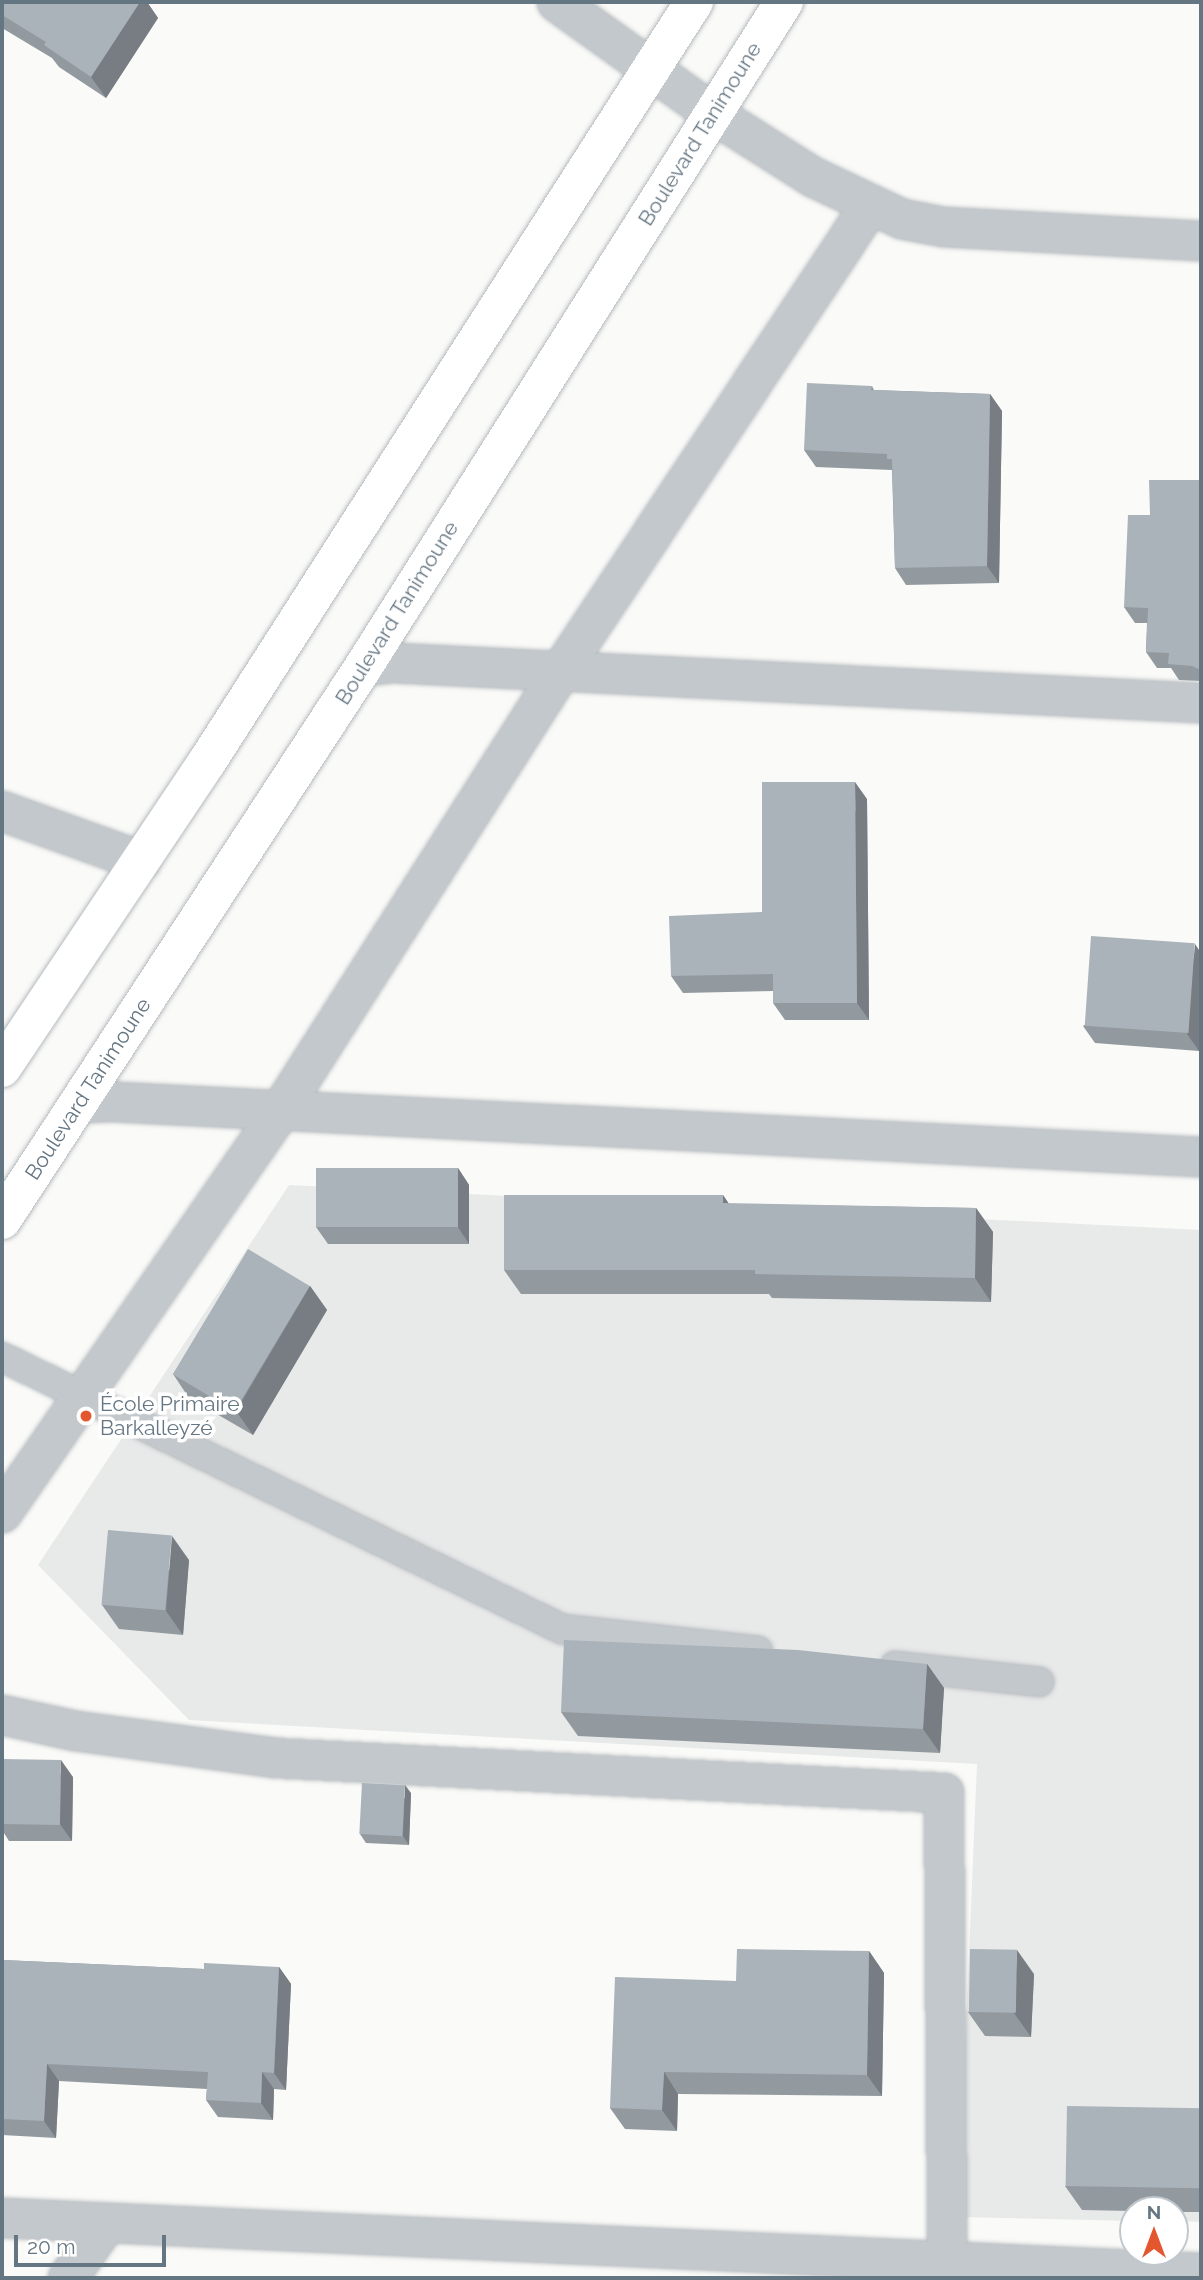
<!DOCTYPE html>
<html>
<head>
<meta charset="utf-8">
<style>
	body { margin:0 }
	#map { position:relative; width:1203px; height:2280px; overflow:hidden; background:#fafaf8; font-family:Raleway,sans-serif }
	div>[style] { position:absolute }
	.built>* { inset:0; background:#e8e9e9 }
	.roads { filter:drop-shadow(0 0 2px #b5babe) drop-shadow(0 0 2px #b5babe) }
	.lane>* { height:28px; margin:-14px; padding:0 14px; transform-origin:14px; border-radius:14px; background:#c3c8cc }
	.street>* { height:38px; margin:-19px; padding:0 19px; transform-origin:19px; border-radius:19px; background:#c3c8cc }
	.primary>* { height:38px; margin:-19px; padding:0 19px; transform-origin:19px; border-radius:19px; background:#fff }
	.wall>* { inset:0; background:#929a9f }
	.shaded-wall>* { inset:0; background:#777d82 }
	.building>* { inset:0; background:#aab3b9; transform-origin:0 0 }
	.dots>* { width:19px; height:19px; translate:-50% -50%; box-sizing:border-box; border:4px solid #fff; border-radius:50% }
	span { translate:-50% -50%; white-space:nowrap; text-align:center; line-height:1.15; -webkit-text-stroke:7px #fff; paint-order:stroke }
	.street-label { font-size:21px; color:#657683 }
	.poi-label { font-size:21px; color:#657683 }
	.left { translate:0 -50%; text-align:left }
	.frame { position:absolute; inset:0; border:4px solid #657683; pointer-events:none }
	.north { position:absolute; left:1119px; top:2196px; width:70px; height:70px; box-sizing:border-box; background:#fff; border:2px solid #c1c8cd; border-radius:50%; rotate:0deg; font-size:19px; font-weight:700; line-height:28px; text-align:center; color:#657683 }
	.north::after { content:''; display:block; margin:auto; width:24px; height:32px; background:#e4572e; clip-path:polygon(50% 0,100% 100%,50% 72%,0 100%) }
	.scale { position:absolute; left:14px; top:2235px; width:152px; height:32px; box-sizing:border-box; border:4px solid #657683; border-top:0; padding-left:9px; font-size:21px; line-height:24px; white-space:nowrap; color:#657683; -webkit-text-stroke:5px #fff; paint-order:stroke }
</style>
</head>
<body>
<div id="map">
	<div class="built">
		<i style="clip-path:polygon(289px 1185px,1201px 1230px,1201px 2222px,1175px 2221px,1175px 2210px,1133px 2210px,1133px 2221px,958px 2217px,977px 1764px,189px 1720px,38px 1565px)"></i>
	</div>
	<div class="roads">
		<div class="lane">
			<i style="left:2px;top:1357px;width:623px;rotate:25.91deg"></i>
			<i style="left:562px;top:1629px;width:197px;rotate:6.4deg"></i>
			<i style="left:895px;top:1666px;width:145px;rotate:6.3deg"></i>
		</div>
		<div class="street">
			<i style="left:557px;top:2px;width:191px;rotate:35.6deg"></i>
			<i style="left:712px;top:113px;width:120px;rotate:32.4deg"></i>
			<i style="left:813px;top:177px;width:98px;rotate:25.3deg"></i>
			<i style="left:902px;top:219px;width:43px;rotate:10.8deg"></i>
			<i style="left:944px;top:227px;width:257px;rotate:3.1deg"></i>
			<i style="left:364px;top:666px;width:30px;rotate:-6deg"></i>
			<i style="left:394px;top:663px;width:808px;rotate:2.84deg"></i>
			<i style="left:2px;top:811px;width:148px;rotate:19.8deg"></i>
			<i style="left:80px;top:1103px;width:35px;rotate:-2deg"></i>
			<i style="left:115px;top:1102px;width:1087px;rotate:2.9deg"></i>
			<i style="left:2px;top:1513px;width:490px;rotate:-55.3deg"></i>
			<i style="left:281px;top:1110px;width:521px;rotate:-57.47deg"></i>
			<i style="left:561px;top:671px;width:558px;rotate:-56.4deg"></i>
			<i style="left:2px;top:1715px;width:76px;rotate:12.2deg"></i>
			<i style="left:76px;top:1731px;width:201px;rotate:7.7deg"></i>
			<i style="left:275px;top:1758px;width:670px;rotate:2.99deg"></i>
			<i style="left:944px;top:1793px;width:485px;rotate:89.6deg"></i>
			<i style="left:2px;top:2218px;width:1200px;rotate:2.63deg"></i>
			<i style="left:68px;top:2278px;width:67px;rotate:-54.7deg"></i>
		</div>
		<div class="primary">
			<i style="left:2px;top:1068px;width:368px;rotate:-56.2deg"></i>
			<i style="left:207px;top:762px;width:903px;rotate:-57.35deg"></i>
			<i style="left:2px;top:1220px;width:662px;rotate:-56.84deg"></i>
			<i style="left:364px;top:666px;width:786px;rotate:-57.69deg"></i>
		</div>
	</div>
	<div class="wall">
		<i style="clip-path:polygon(2px 2px,147px 2px,158px 18px,106px 98px,59px 67px,52px 58px,2px 28px)"></i>
		<i style="clip-path:polygon(872px 386px,874px 390px,990px 394px,1002px 411px,999px 583px,906px 585px,895px 568px,892px 470px,816px 467px,804px 450px)"></i>
		<i style="clip-path:polygon(1201px 480px,1201px 681px,1179px 680px,1171px 668px,1157px 668px,1146px 652px,1147px 623px,1135px 623px,1124px 607px,1150px 515px)"></i>
		<i style="clip-path:polygon(867px 799px,869px 1020px,785px 1020px,773px 1003px,773px 991px,683px 993px,671px 976px,762px 912px)"></i>
		<i style="clip-path:polygon(1201px 953px,1201px 1024px,1199px 1051px,1095px 1043px,1083px 1026px)"></i>
		<i style="clip-path:polygon(458px 1168px,469px 1185px,469px 1244px,328px 1244px,316px 1227px)"></i>
		<i style="clip-path:polygon(723px 1195px,729px 1204px,976px 1208px,993px 1232px,991px 1302px,772px 1298px,769px 1294px,521px 1294px,504px 1270px)"></i>
		<i style="clip-path:polygon(310px 1286px,327px 1310px,253px 1435px,189px 1398px,173px 1374px)"></i>
		<i style="clip-path:polygon(189px 1560px,183px 1635px,119px 1629px,102px 1605px)"></i>
		<i style="clip-path:polygon(927px 1664px,944px 1688px,940px 1753px,578px 1736px,561px 1712px)"></i>
		<i style="clip-path:polygon(2px 1759px,73px 1777px,72px 1841px,9px 1841px,2px 1830px)"></i>
		<i style="clip-path:polygon(411px 1793px,409px 1845px,366px 1843px,360px 1834px)"></i>
		<i style="clip-path:polygon(869px 1951px,884px 1973px,882px 2096px,678px 2094px,677px 2131px,625px 2129px,610px 2108px,736px 1981px)"></i>
		<i style="clip-path:polygon(2px 1960px,204px 1969px,279px 1967px,291px 1984px,286px 2090px,274px 2089px,273px 2120px,218px 2117px,206px 2100px,207px 2089px,59px 2081px,56px 2138px,2px 2135px)"></i>
		<i style="clip-path:polygon(1034px 1974px,1031px 2037px,985px 2036px,968px 2012px)"></i>
		<i style="clip-path:polygon(1201px 2109px,1201px 2212px,1175px 2212px,1175px 2210px,1133px 2210px,1133px 2211px,1082px 2210px,1065px 2186px)"></i>
	</div>
	<div class="shaded-wall">
		<i style="clip-path:polygon(140px 2px,147px 2px,158px 18px,106px 98px,91px 77px)"></i>
		<i style="clip-path:polygon(990px 394px,1002px 411px,999px 583px,987px 566px)"></i>
		<i style="clip-path:polygon(855px 782px,867px 799px,869px 1020px,857px 1003px)"></i>
		<i style="clip-path:polygon(1195px 944px,1201px 953px,1201px 1024px,1199px 1051px,1187px 1034px)"></i>
		<i style="clip-path:polygon(458px 1168px,469px 1185px,469px 1244px,458px 1227px)"></i>
		<i style="clip-path:polygon(723px 1195px,739px 1219px,723px 1203px)"></i>
		<i style="clip-path:polygon(976px 1208px,993px 1232px,991px 1302px,975px 1278px)"></i>
		<i style="clip-path:polygon(310px 1286px,327px 1310px,253px 1435px,236px 1411px)"></i>
		<i style="clip-path:polygon(172px 1536px,189px 1560px,183px 1635px,166px 1611px)"></i>
		<i style="clip-path:polygon(927px 1664px,944px 1688px,940px 1753px,923px 1729px)"></i>
		<i style="clip-path:polygon(61px 1760px,73px 1777px,72px 1841px,60px 1824px)"></i>
		<i style="clip-path:polygon(405px 1785px,411px 1793px,409px 1845px,403px 1836px)"></i>
		<i style="clip-path:polygon(1017px 1950px,1034px 1974px,1031px 2037px,1014px 2013px)"></i>
		<i style="clip-path:polygon(869px 1951px,884px 1973px,882px 2096px,867px 2075px)"></i>
		<i style="clip-path:polygon(279px 1967px,291px 1984px,286px 2090px,274px 2073px)"></i>
		<i style="clip-path:polygon(47px 2064px,59px 2081px,56px 2138px,44px 2121px)"></i>
		<i style="clip-path:polygon(262px 2072px,274px 2089px,273px 2120px,261px 2103px)"></i>
		<i style="clip-path:polygon(664px 2072px,678px 2094px,677px 2131px,662px 2110px)"></i>
	</div>
	<div class="building">
		<i style="clip-path:polygon(2px 2px,140px 2px,91px 77px,44px 45px,46px 42px,2px 15px)"></i>
		<i style="clip-path:polygon(807px 383px,872px 386px,871px 390px,990px 394px,987px 566px,895px 568px,892px 459px,887px 459px,887px 454px,804px 450px)"></i>
		<i style="clip-path:polygon(1149px 480px,1201px 480px,1201px 670px,1192px 666px,1168px 664px,1169px 653px,1146px 652px,1148px 608px,1124px 607px,1128px 515px,1150px 515px)"></i>
		<i style="clip-path:polygon(762px 782px,855px 782px,857px 1003px,773px 1003px,773px 974px,671px 976px,669px 916px,762px 912px)"></i>
		<i style="left:1091px;top:936px;width:104px;height:90px;rotate:4deg"></i>
		<i style="left:316px;top:1168px;width:142px;height:59px"></i>
		<i style="clip-path:polygon(504px 1195px,723px 1195px,723px 1203px,976px 1208px,975px 1278px,755px 1274px,755px 1270px,504px 1270px)"></i>
		<i style="left:248px;top:1249px;width:72px;height:146px;rotate:31deg"></i>
		<i style="left:108px;top:1530px;width:64px;height:75px;rotate:5deg"></i>
		<i style="clip-path:polygon(564px 1640px,798px 1650px,927px 1664px,923px 1729px,561px 1712px)"></i>
		<i style="left:2px;top:1759px;width:59px;height:65px;rotate:1deg"></i>
		<i style="left:362px;top:1783px;width:43px;height:51px;rotate:3deg"></i>
		<i style="clip-path:polygon(737px 1949px,869px 1951px,867px 2075px,664px 2072px,662px 2110px,610px 2108px,615px 1977px,736px 1981px)"></i>
		<i style="left:970px;top:1949px;width:47px;height:63px;rotate:1deg"></i>
		<i style="clip-path:polygon(2px 1960px,204px 1969px,204px 1963px,279px 1967px,274px 2073px,262px 2072px,261px 2103px,206px 2100px,208px 2072px,47px 2064px,44px 2121px,2px 2119px)"></i>
		<i style="left:1067px;top:2106px;width:134px;height:80px;rotate:1deg"></i>
	</div>
	<div class="dots">
		<i style="left:86px;top:1416px;background:#e4572e"></i>
	</div>
	<div class="street-label">
		<span style="left:700px;top:134px;rotate:-58deg">Boulevard Tanimoune</span>
		<span style="left:397px;top:613px;rotate:-58deg">Boulevard Tanimoune</span>
		<span style="left:88px;top:1089px;rotate:-57deg">Boulevard Tanimoune</span>
	</div>
	<div class="poi-label">
		<span class="left" style="left:100px;top:1416px">École Primaire<br>Barkalleyzé</span>
	</div>
	<div class="frame"></div>
	<div class="north">N</div>
	<div class="scale">20 m</div>
</div>
</body>
</html>
